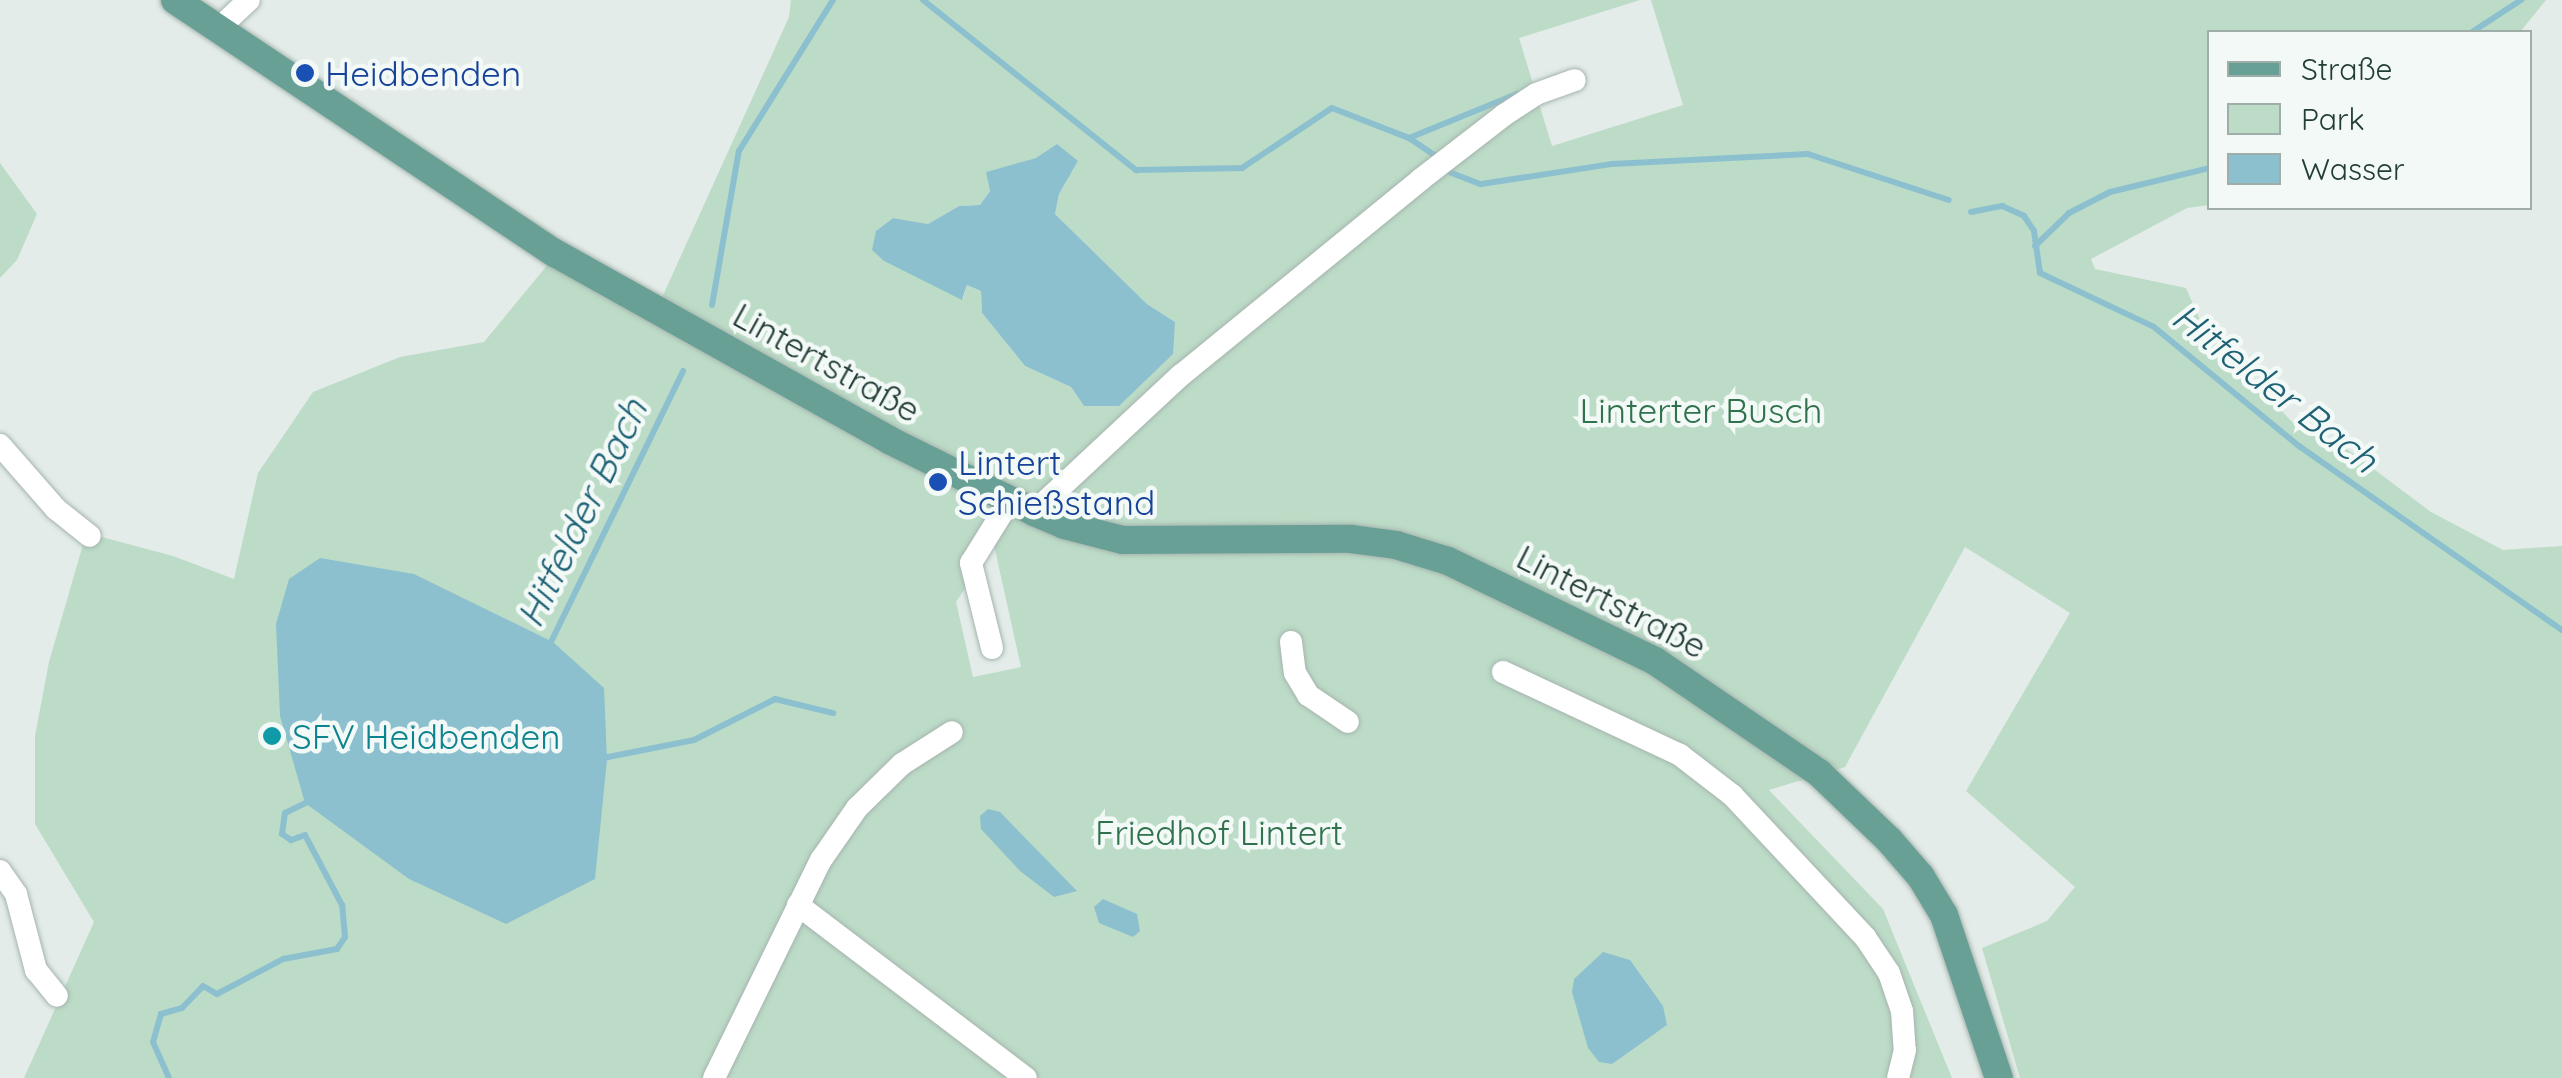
<!DOCTYPE html>
<html>
<head>
<meta charset="utf-8">
<style>
	body { margin:0 }
	#map { position:relative; width:2562px; height:1078px; overflow:hidden; background:#e3ece8; font-family:Quicksand,sans-serif }
	div>[style] { position:absolute }
	.green>* { inset:0; background:#bcdcc7 }
	.water>* { inset:0; background:#8dc0cf }
	.stream>* { height:6px; margin:-3px; padding:0 3px; transform-origin:3px; border-radius:3px; background:#8dc0cf }
	.roads { filter:drop-shadow(0 0 2px #a6b4af) drop-shadow(0 0 2px #a6b4af) }
	.minor>* { height:22px; margin:-11px; padding:0 11px; transform-origin:11px; border-radius:11px; background:#fff }
	.major>* { height:28px; margin:-14px; padding:0 14px; transform-origin:14px; border-radius:14px; background:#69a095 }
	.dots>* { width:28px; height:28px; translate:-50% -50%; box-sizing:border-box; border:5px solid #f3f9f6; border-radius:50% }
	span { translate:-50% -50%; white-space:nowrap; text-align:center; line-height:1.15; -webkit-text-stroke:9px #f3f9f6; paint-order:stroke }
	.transit-label { font-size:35px; color:#164399 }
	.left { translate:0 -50%; text-align:left }
	.street-label { font-size:35px; color:#233d37 }
	.park-label { font-size:35px; color:#2f724d }
	.culture-label { font-size:35px; color:#0d838f }
	.water-label { font-size:38px; color:#1f6276; font-style:italic }
	.legend { position:absolute; left:2207px; top:30px; width:325px; height:180px; box-sizing:border-box; background:#f3f9f6; border:2px solid #a0aeaa; margin:0; padding:12px 18px; list-style:none; font-size:30px; color:#233d37 }
	.legend li { display:flex; align-items:center; gap:20px; height:50px }
	.legend b { width:50px; border:2px solid #a0aeaa }
</style>
</head>
<body>
<div id="map">
	<div class="green">
		<i style="clip-path:polygon(evenodd,791px 0,1640px 0,1519px 38px,1552px 146px,1683px 105px,1651px 0,2546px 0,2520px 32px,2210px 32px,2209px 205px,2187px 208px,2091px 259px,2095px 269px,2186px 288px,2203px 327px,2292px 422px,2347px 449px,2431px 512px,2503px 550px,2562px 546px,2562px 1078px,2020px 1078px,1982px 948px,2047px 921px,2075px 887px,1966px 791px,2070px 613px,1965px 547px,1845px 767px,1769px 790px,1883px 909px,1952px 1078px,24px 1078px,94px 922px,35px 824px,35px 736px,49px 662px,84px 541px,98px 536px,173px 556px,234px 579px,258px 473px,313px 392px,400px 357px,484px 342px,563px 246px,660px 302px,789px 17px,791px 0,1036px 158px,1078px 161px,1059px 194px,1055px 214px,1147px 304px,1175px 322px,1084px 406px,1071px 387px,1025px 366px,982px 313px,981px 291px,967px 285px,963px 299px,884px 261px,876px 231px,893px 218px,928px 224px,959px 206px,980px 205px,990px 191px,987px 172px,1036px 158px,791px 0,994px 545px,1021px 667px,973px 677px,956px 602px,994px 545px)"></i>
		<i style="clip-path:polygon(0 163px,37px 214px,17px 260px,0 278px)"></i>
	</div>
	<div class="water">
		<i style="clip-path:polygon(1057px 144px,1078px 161px,1059px 194px,1055px 214px,1147px 304px,1175px 322px,1173px 354px,1119px 406px,1084px 406px,1071px 387px,1025px 366px,982px 313px,981px 291px,967px 285px,962px 300px,884px 261px,872px 250px,876px 231px,893px 218px,928px 224px,959px 206px,980px 205px,990px 191px,986px 172px,1036px 158px)"></i>
		<i style="clip-path:polygon(320px 558px,414px 574px,553px 642px,604px 688px,607px 760px,595px 879px,506px 924px,409px 879px,305px 803px,280px 716px,276px 624px,289px 579px)"></i>
		<i style="clip-path:polygon(988px 809px,1000px 812px,1077px 891px,1054px 897px,1020px 871px,981px 829px,980px 816px)"></i>
		<i style="clip-path:polygon(1103px 899px,1137px 914px,1140px 931px,1133px 937px,1099px 923px,1094px 907px)"></i>
		<i style="clip-path:polygon(1603px 952px,1630px 960px,1663px 1006px,1667px 1025px,1612px 1064px,1599px 1062px,1588px 1048px,1572px 992px,1574px 979px)"></i>
	</div>
	<div class="stream">
		<i style="left:923px;top:0;width:273px;rotate:38.6deg"></i>
		<i style="left:1136px;top:170px;width:106px;rotate:-1.1deg"></i>
		<i style="left:1242px;top:168px;width:108px;rotate:-33.7deg"></i>
		<i style="left:1332px;top:108px;width:83px;rotate:21.3deg"></i>
		<i style="left:1409px;top:138px;width:34px;rotate:34deg"></i>
		<i style="left:2472px;top:32px;width:59px;rotate:-33.1deg"></i>
		<i style="left:1409px;top:138px;width:117px;rotate:-22.2deg"></i>
		<i style="left:1449px;top:172px;width:34px;rotate:21deg"></i>
		<i style="left:1481px;top:184px;width:133px;rotate:-8.7deg"></i>
		<i style="left:1612px;top:164px;width:196px;rotate:-2.9deg"></i>
		<i style="left:1808px;top:154px;width:148px;rotate:18.1deg"></i>
		<i style="left:1971px;top:212px;width:32px;rotate:-11deg"></i>
		<i style="left:2002px;top:206px;width:24px;rotate:24deg"></i>
		<i style="left:2024px;top:216px;width:18px;rotate:56deg"></i>
		<i style="left:2034px;top:231px;width:42px;rotate:81.9deg"></i>
		<i style="left:2040px;top:273px;width:126px;rotate:25.3deg"></i>
		<i style="left:2154px;top:327px;width:188px;rotate:39.4deg"></i>
		<i style="left:2299px;top:446px;width:321px;rotate:35deg"></i>
		<i style="left:2035px;top:246px;width:47px;rotate:-44.1deg"></i>
		<i style="left:2069px;top:213px;width:46px;rotate:-27.1deg"></i>
		<i style="left:2110px;top:192px;width:103px;rotate:-13.5deg"></i>
		<i style="left:712px;top:305px;width:156px;rotate:-80.1deg"></i>
		<i style="left:739px;top:151px;width:178px;rotate:-58.1deg"></i>
		<i style="left:549px;top:646px;width:306px;rotate:-64deg"></i>
		<i style="left:598px;top:759px;width:98px;rotate:-11.2deg"></i>
		<i style="left:694px;top:740px;width:91px;rotate:-26.8deg"></i>
		<i style="left:775px;top:699px;width:60px;rotate:13.6deg"></i>
		<i style="left:169px;top:1078px;width:39px;rotate:-114deg"></i>
		<i style="left:153px;top:1042px;width:29px;rotate:-74deg"></i>
		<i style="left:161px;top:1014px;width:22px;rotate:-16deg"></i>
		<i style="left:182px;top:1008px;width:30px;rotate:-46deg"></i>
		<i style="left:203px;top:986px;width:16px;rotate:30deg"></i>
		<i style="left:217px;top:994px;width:75px;rotate:-27.9deg"></i>
		<i style="left:283px;top:959px;width:55px;rotate:-10.5deg"></i>
		<i style="left:337px;top:949px;width:14px;rotate:-56deg"></i>
		<i style="left:345px;top:937px;width:32px;rotate:-95deg"></i>
		<i style="left:342px;top:905px;width:79px;rotate:-117.9deg"></i>
		<i style="left:305px;top:835px;width:15px;rotate:160deg"></i>
		<i style="left:291px;top:840px;width:11px;rotate:-146deg"></i>
		<i style="left:282px;top:834px;width:21px;rotate:-82deg"></i>
		<i style="left:285px;top:813px;width:30px;rotate:-26deg"></i>
	</div>
	<div class="roads">
		<div class="minor">
			<i style="left:218px;top:29px;width:42px;rotate:-43.1deg"></i>
			<i style="left:0;top:445px;width:85px;rotate:48.8deg"></i>
			<i style="left:56px;top:509px;width:43px;rotate:38.5deg"></i>
			<i style="left:1034px;top:512px;width:200px;rotate:-43deg"></i>
			<i style="left:1180px;top:376px;width:310px;rotate:-39.2deg"></i>
			<i style="left:1420px;top:180px;width:106px;rotate:-37.7deg"></i>
			<i style="left:1504px;top:115px;width:38px;rotate:-33deg"></i>
			<i style="left:1536px;top:94px;width:41px;rotate:-19.7deg"></i>
			<i style="left:1291px;top:642px;width:31px;rotate:83deg"></i>
			<i style="left:1295px;top:673px;width:26px;rotate:59deg"></i>
			<i style="left:1308px;top:695px;width:48px;rotate:34deg"></i>
			<i style="left:992px;top:648px;width:88px;rotate:-103.9deg"></i>
			<i style="left:971px;top:563px;width:74px;rotate:-58.2deg"></i>
			<i style="left:1503px;top:672px;width:195px;rotate:25.1deg"></i>
			<i style="left:1680px;top:755px;width:66px;rotate:37.6deg"></i>
			<i style="left:1732px;top:795px;width:195px;rotate:46.9deg"></i>
			<i style="left:1865px;top:937px;width:43px;rotate:56.3deg"></i>
			<i style="left:1889px;top:973px;width:40px;rotate:71.1deg"></i>
			<i style="left:1902px;top:1011px;width:39px;rotate:86deg"></i>
			<i style="left:1905px;top:1050px;width:29px;rotate:104deg"></i>
			<i style="left:0;top:871px;width:28px;rotate:55deg"></i>
			<i style="left:16px;top:894px;width:79px;rotate:75.3deg"></i>
			<i style="left:36px;top:970px;width:33px;rotate:51deg"></i>
			<i style="left:798px;top:905px;width:286px;rotate:37.2deg"></i>
			<i style="left:714px;top:1078px;width:243px;rotate:-63.9deg"></i>
			<i style="left:821px;top:860px;width:63px;rotate:-55.3deg"></i>
			<i style="left:857px;top:808px;width:63px;rotate:-44.4deg"></i>
			<i style="left:902px;top:764px;width:59px;rotate:-32.6deg"></i>
		</div>
		<div class="major">
			<i style="left:175px;top:0;width:457px;rotate:33.7deg"></i>
			<i style="left:555px;top:253px;width:383px;rotate:29.2deg"></i>
			<i style="left:889px;top:440px;width:162px;rotate:26.4deg"></i>
			<i style="left:1034px;top:512px;width:33px;rotate:23deg"></i>
			<i style="left:1064px;top:525px;width:61px;rotate:14.3deg"></i>
			<i style="left:1123px;top:540px;width:228px;rotate:-0.3deg"></i>
			<i style="left:1351px;top:539px;width:45px;rotate:7.6deg"></i>
			<i style="left:1396px;top:545px;width:54px;rotate:17.1deg"></i>
			<i style="left:1448px;top:561px;width:230px;rotate:25.8deg"></i>
			<i style="left:1655px;top:661px;width:199px;rotate:34.3deg"></i>
			<i style="left:1819px;top:773px;width:97px;rotate:43.7deg"></i>
			<i style="left:1889px;top:840px;width:49px;rotate:49.1deg"></i>
			<i style="left:1921px;top:877px;width:44px;rotate:58.8deg"></i>
			<i style="left:1944px;top:915px;width:172px;rotate:71.4deg"></i>
		</div>
	</div>
	<div class="dots">
		<i style="left:305px;top:73px;background:#1a4fb4"></i>
		<i style="left:938px;top:482px;background:#1a4fb4"></i>
		<i style="left:272px;top:736px;background:#0f9aa8"></i>
	</div>
	<div class="transit-label">
		<span class="left" style="left:325px;top:73px">Heidbenden</span>
		<span class="left" style="left:958px;top:482px">Lintert<br>Schießstand</span>
	</div>
	<div class="street-label">
		<span style="left:827px;top:362px;rotate:29deg">Lintertstraße</span>
		<span style="left:1612px;top:601px;rotate:27deg">Lintertstraße</span>
	</div>
	<div class="park-label">
		<span style="left:1701px;top:410px">Linterter Busch</span>
		<span style="left:1219px;top:832px">Friedhof Lintert</span>
	</div>
	<div class="culture-label">
		<span class="left" style="left:292px;top:736px">SFV Heidbenden</span>
	</div>
	<div class="water-label">
		<span style="left:2275px;top:388px;rotate:38deg">Hitfelder Bach</span>
		<span style="left:582px;top:513px;rotate:-64deg">Hitfelder Bach</span>
	</div>
	<ul class="legend">
	<li><b style="height:12px;background:#69a095"></b>Straße</li>
	<li><b style="height:28px;background:#bcdcc7"></b>Park</li>
	<li><b style="height:28px;background:#8dc0cf"></b>Wasser</li>
	</ul>
</div>
</body>
</html>
